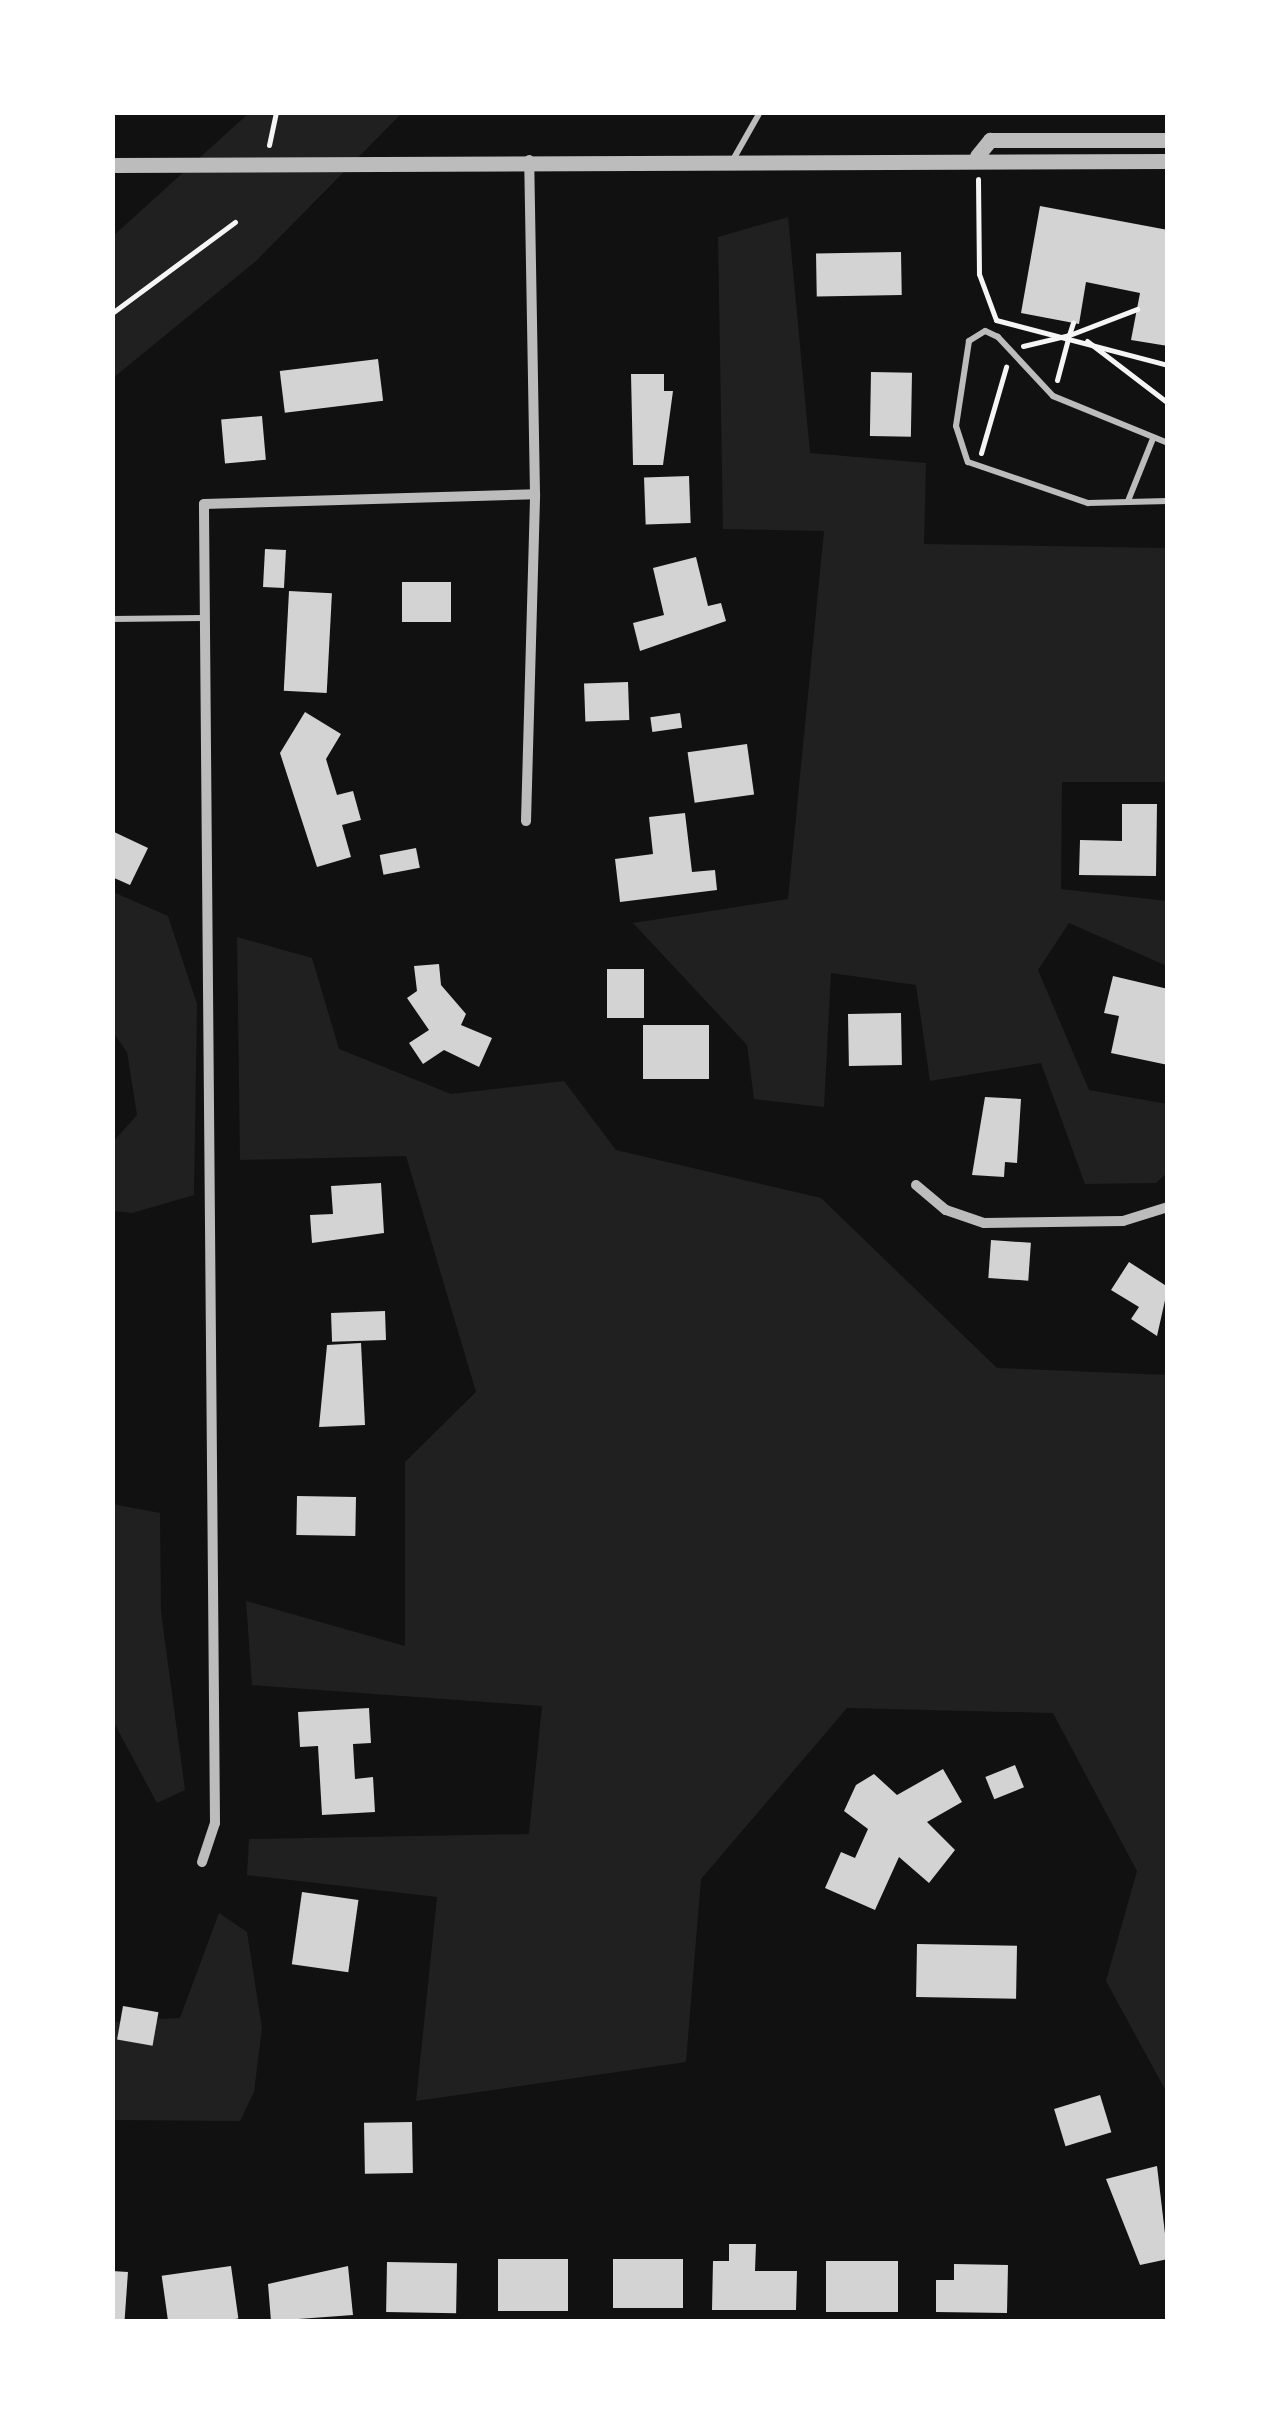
<!DOCTYPE html>
<html>
<head>
<meta charset="utf-8">
<style>
	body { margin:0 }
	#map { position:relative; width:1280px; height:2434px; overflow:hidden; background:#111; font-family:Mulish,sans-serif }
	div>[style] { position:absolute }
	.green>* { inset:0; background:#202020 }
	.building>* { inset:0; background:#d3d3d3; transform-origin:0 0 }
	.path>* { height:5px; margin:-2.5px; padding:0 2.5px; transform-origin:2.5px; border-radius:2.5px; background:#f5f5f5 }
	.service>* { height:6px; margin:-3px; padding:0 3px; transform-origin:3px; border-radius:3px; background:#bcbcbc }
	.minor>* { height:10px; margin:-5px; padding:0 5px; transform-origin:5px; border-radius:5px; background:#bcbcbc }
	.tertiary>* { height:15px; margin:-7.5px; padding:0 7.5px; transform-origin:7.5px; border-radius:7.5px; background:#bcbcbc }
	span { translate:-50% -50%; white-space:nowrap; text-align:center; line-height:1.15; -webkit-text-stroke:8px #fff; paint-order:stroke }
	.frame { position:absolute; inset:0; border:115px solid #fff; pointer-events:none }
</style>
</head>
<body>
<div id="map">
	<div class="green">
		<i style="clip-path:polygon(249px 113px,402px 113px,256px 261px,113px 378px,113px 236px)"></i>
		<i style="clip-path:polygon(788px 217px,810px 453px,926px 463px,924px 544px,1167px 548px,1167px 782px,1062px 782px,1061px 889px,1167px 901px,1167px 966px,1069px 923px,1038px 970px,1089px 1090px,1167px 1104px,1167px 1173px,1156px 1183px,1085px 1184px,1041px 1063px,930px 1081px,916px 985px,831px 973px,824px 1107px,754px 1099px,747px 1045px,633px 923px,788px 899px,824px 531px,723px 529px,718px 237px)"></i>
		<i style="clip-path:polygon(113px 892px,168px 916px,197px 1004px,194px 1195px,132px 1213px,113px 1211px,113px 1142px,137px 1115px,127px 1052px,113px 1032px)"></i>
		<i style="clip-path:polygon(237px 937px,312px 958px,339px 1049px,451px 1094px,564px 1081px,616px 1150px,821px 1198px,997px 1368px,1167px 1375px,1167px 2093px,1106px 1981px,1137px 1871px,1053px 1713px,847px 1708px,701px 1879px,686px 2062px,416px 2101px,437px 1897px,247px 1875px,249px 1839px,529px 1834px,542px 1706px,252px 1685px,246px 1601px,405px 1646px,405px 1462px,476px 1392px,406px 1156px,240px 1160px)"></i>
		<i style="clip-path:polygon(112px 1504px,160px 1513px,161px 1612px,185px 1790px,157px 1803px,113px 1721px)"></i>
		<i style="clip-path:polygon(219px 1913px,247px 1932px,262px 2028px,254px 2092px,240px 2121px,113px 2120px,112px 2022px,180px 2018px)"></i>
	</div>
	<div class="building">
		<i style="clip-path:polygon(1040px 206px,1168px 230px,1168px 346px,1131px 340px,1140px 293px,1086px 282px,1079px 324px,1021px 313px)"></i>
		<i style="left:901px;top:252px;width:43px;height:85px;rotate:89deg"></i>
		<i style="left:378px;top:359px;width:42px;height:99px;rotate:83deg"></i>
		<i style="left:871px;top:372px;width:41px;height:64px;rotate:1deg"></i>
		<i style="clip-path:polygon(631px 374px,664px 374px,664px 391px,673px 391px,663px 465px,633px 465px)"></i>
		<i style="left:262px;top:416px;width:44px;height:41px;rotate:85deg"></i>
		<i style="left:689px;top:476px;width:47px;height:45px;rotate:88deg"></i>
		<i style="left:265px;top:549px;width:21px;height:38px;rotate:3deg"></i>
		<i style="clip-path:polygon(696px 557px,708px 606px,721px 603px,726px 621px,640px 651px,633px 623px,664px 615px,653px 568px)"></i>
		<i style="left:402px;top:582px;width:49px;height:40px"></i>
		<i style="left:289px;top:591px;width:43px;height:100px;rotate:3deg"></i>
		<i style="left:628px;top:682px;width:38px;height:44px;rotate:88deg"></i>
		<i style="clip-path:polygon(305px 712px,341px 734px,326px 759px,337px 795px,353px 791px,361px 820px,342px 825px,351px 857px,317px 867px,280px 753px)"></i>
		<i style="left:680px;top:713px;width:15px;height:30px;rotate:82deg"></i>
		<i style="left:747px;top:744px;width:51px;height:60px;rotate:82deg"></i>
		<i style="clip-path:polygon(1122px 804px,1157px 804px,1156px 876px,1079px 875px,1080px 840px,1122px 841px)"></i>
		<i style="clip-path:polygon(685px 813px,692px 872px,715px 870px,717px 890px,620px 902px,615px 859px,653px 854px,649px 817px)"></i>
		<i style="clip-path:polygon(112px 831px,148px 848px,130px 885px,112px 877px)"></i>
		<i style="left:416px;top:848px;width:20px;height:37px;rotate:79deg"></i>
		<i style="clip-path:polygon(439px 964px,441px 985px,466px 1014px,461px 1025px,492px 1038px,479px 1067px,444px 1050px,423px 1064px,409px 1043px,429px 1030px,407px 998px,417px 991px,414px 966px)"></i>
		<i style="left:644px;top:969px;width:49px;height:37px;rotate:90deg"></i>
		<i style="clip-path:polygon(1113px 976px,1168px 989px,1168px 1065px,1111px 1053px,1119px 1016px,1104px 1013px)"></i>
		<i style="left:901px;top:1013px;width:52px;height:53px;rotate:89deg"></i>
		<i style="left:643px;top:1025px;width:66px;height:54px"></i>
		<i style="clip-path:polygon(985px 1097px,1021px 1099px,1017px 1163px,1005px 1162px,1004px 1177px,972px 1175px)"></i>
		<i style="clip-path:polygon(381px 1183px,384px 1233px,312px 1243px,310px 1215px,333px 1214px,331px 1186px)"></i>
		<i style="left:991px;top:1240px;width:40px;height:38px;rotate:4deg"></i>
		<i style="clip-path:polygon(1129px 1262px,1168px 1287px,1157px 1336px,1131px 1319px,1139px 1307px,1111px 1290px)"></i>
		<i style="left:385px;top:1311px;width:29px;height:54px;rotate:88deg"></i>
		<i style="clip-path:polygon(361px 1343px,365px 1425px,319px 1427px,327px 1345px)"></i>
		<i style="left:297px;top:1496px;width:59px;height:39px;rotate:1deg"></i>
		<i style="clip-path:polygon(369px 1708px,371px 1743px,353px 1744px,355px 1779px,373px 1777px,375px 1812px,322px 1815px,318px 1746px,300px 1747px,298px 1712px)"></i>
		<i style="left:1015px;top:1765px;width:24px;height:32px;rotate:68deg"></i>
		<i style="clip-path:polygon(943px 1769px,962px 1802px,927px 1822px,955px 1850px,929px 1883px,899px 1857px,875px 1910px,825px 1888px,841px 1852px,855px 1858px,868px 1829px,844px 1811px,856px 1785px,874px 1774px,897px 1795px)"></i>
		<i style="left:302px;top:1892px;width:57px;height:73px;rotate:8deg"></i>
		<i style="left:917px;top:1944px;width:100px;height:53px;rotate:1deg"></i>
		<i style="left:123px;top:2006px;width:36px;height:34px;rotate:10deg"></i>
		<i style="left:1100px;top:2095px;width:39px;height:48px;rotate:73deg"></i>
		<i style="left:412px;top:2122px;width:51px;height:48px;rotate:89deg"></i>
		<i style="clip-path:polygon(1157px 2166px,1168px 2259px,1140px 2265px,1106px 2179px)"></i>
		<i style="clip-path:polygon(729px 2244px,756px 2244px,755px 2271px,797px 2271px,796px 2310px,712px 2310px,713px 2261px,729px 2261px)"></i>
		<i style="left:568px;top:2259px;width:52px;height:70px;rotate:90deg"></i>
		<i style="left:683px;top:2259px;width:49px;height:70px;rotate:90deg"></i>
		<i style="left:826px;top:2261px;width:72px;height:51px"></i>
		<i style="left:387px;top:2262px;width:70px;height:50px;rotate:1deg"></i>
		<i style="clip-path:polygon(954px 2264px,1008px 2265px,1007px 2313px,936px 2312px,936px 2280px,954px 2280px)"></i>
		<i style="left:231px;top:2266px;width:53px;height:70px;rotate:82deg"></i>
		<i style="clip-path:polygon(348px 2266px,353px 2315px,271px 2321px,268px 2284px)"></i>
		<i style="left:112px;top:2271px;width:16px;height:51px;rotate:4deg"></i>
	</div>
	<div class="path">
		<i style="left:269px;top:145px;width:34px;rotate:-78deg"></i>
		<i style="left:978px;top:179px;width:95px;rotate:89.4deg"></i>
		<i style="left:979px;top:274px;width:49px;rotate:69.7deg"></i>
		<i style="left:996px;top:320px;width:178px;rotate:14.7deg"></i>
		<i style="left:112px;top:313px;width:153px;rotate:-36.5deg"></i>
		<i style="left:1072px;top:334px;width:70px;rotate:-21deg"></i>
		<i style="left:1087px;top:341px;width:102px;rotate:37.4deg"></i>
		<i style="left:1023px;top:346px;width:47px;rotate:-13.4deg"></i>
		<i style="left:1069px;top:335px;width:13px;rotate:-72deg"></i>
		<i style="left:1057px;top:380px;width:47px;rotate:-75.1deg"></i>
		<i style="left:981px;top:453px;width:90px;rotate:-73.8deg"></i>
	</div>
	<div class="service">
		<i style="left:734px;top:158px;width:53px;rotate:-60.5deg"></i>
		<i style="left:1168px;top:443px;width:124px;rotate:-157.8deg"></i>
		<i style="left:1053px;top:396px;width:81px;rotate:-133deg"></i>
		<i style="left:998px;top:337px;width:14px;rotate:-155deg"></i>
		<i style="left:985px;top:331px;width:19px;rotate:148deg"></i>
		<i style="left:969px;top:341px;width:86px;rotate:98.7deg"></i>
		<i style="left:956px;top:426px;width:38px;rotate:72deg"></i>
		<i style="left:968px;top:462px;width:127px;rotate:18.9deg"></i>
		<i style="left:1088px;top:503px;width:80px;rotate:-1.4deg"></i>
		<i style="left:1128px;top:501px;width:65px;rotate:-68.2deg"></i>
		<i style="left:112px;top:619px;width:91px;rotate:-0.6deg"></i>
	</div>
	<div class="minor">
		<i style="left:526px;top:821px;width:327px;rotate:-88.4deg"></i>
		<i style="left:535px;top:494px;width:334px;rotate:-91deg"></i>
		<i style="left:916px;top:1185px;width:39px;rotate:40deg"></i>
		<i style="left:946px;top:1210px;width:40px;rotate:18.9deg"></i>
		<i style="left:984px;top:1223px;width:139px;rotate:-0.8deg"></i>
		<i style="left:1123px;top:1221px;width:47px;rotate:-17.3deg"></i>
		<i style="left:202px;top:1862px;width:41px;rotate:-71.6deg"></i>
		<i style="left:215px;top:1823px;width:1319px;rotate:-90.48deg"></i>
		<i style="left:204px;top:504px;width:331px;rotate:-1.7deg"></i>
	</div>
	<div class="tertiary">
		<i style="left:977px;top:156px;width:21px;rotate:-51deg"></i>
		<i style="left:990px;top:140px;width:178px"></i>
		<i style="left:112px;top:165px;width:1056px;rotate:-0.22deg"></i>
	</div>
	<div class="frame"></div>
</div>
</body>
</html>
